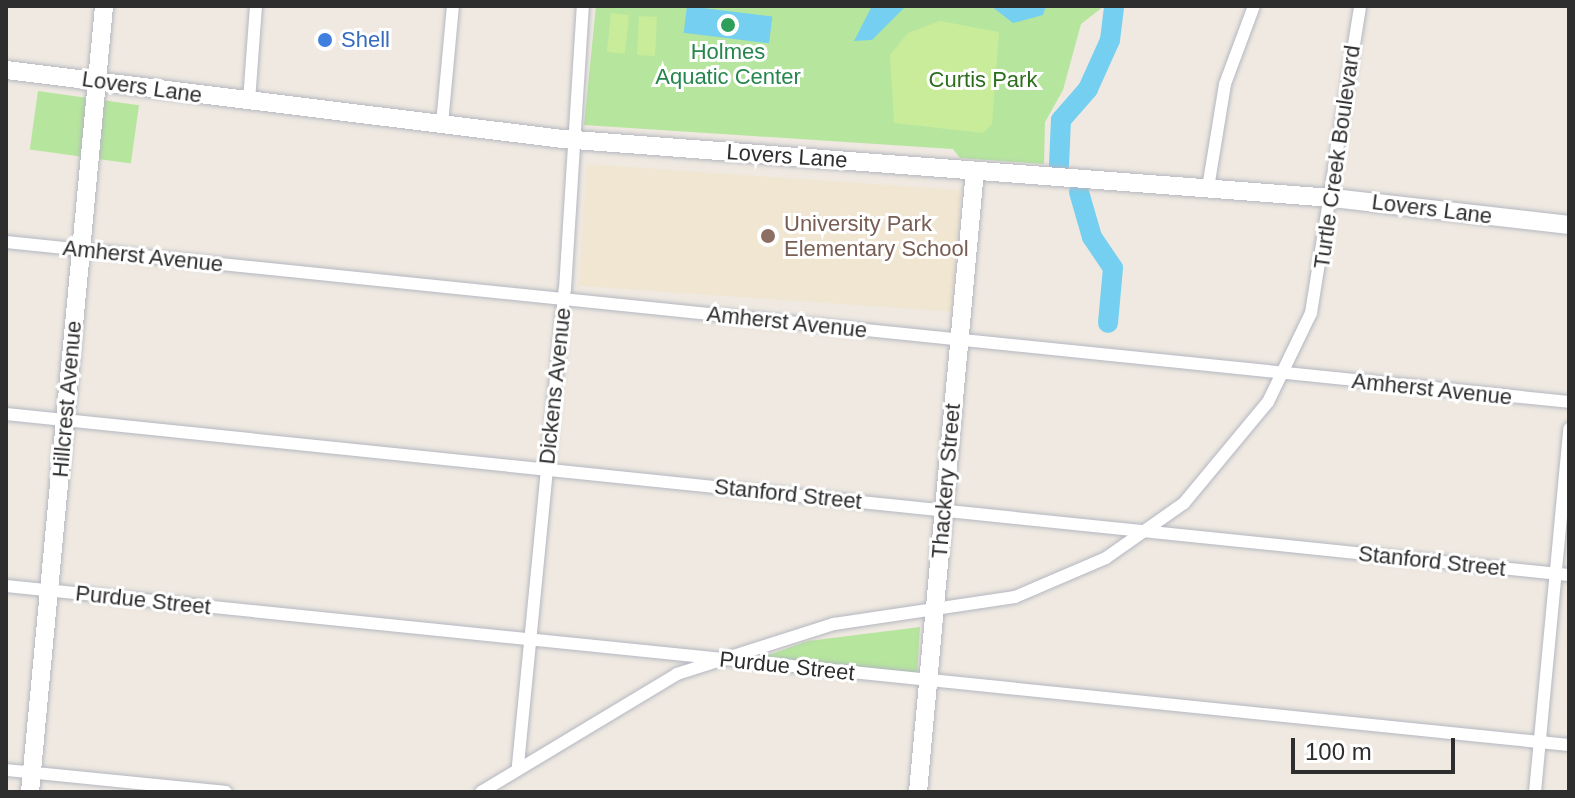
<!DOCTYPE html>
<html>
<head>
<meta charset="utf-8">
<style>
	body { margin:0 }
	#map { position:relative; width:1575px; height:798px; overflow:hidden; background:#efe9e1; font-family:Helvetica,sans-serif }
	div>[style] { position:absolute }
	.education>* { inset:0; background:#f0e6d1; transform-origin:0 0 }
	.green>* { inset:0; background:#b6e59e; transform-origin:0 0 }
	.pitch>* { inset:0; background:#c9ec9a; transform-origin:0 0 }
	.water>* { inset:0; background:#75cff0; transform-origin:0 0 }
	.river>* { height:20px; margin:-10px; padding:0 10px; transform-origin:10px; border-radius:10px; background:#75cff0 }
	.roads { filter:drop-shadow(0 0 2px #b4b7c1) drop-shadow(0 0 2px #b4b7c1) }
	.street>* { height:12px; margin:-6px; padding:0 6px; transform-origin:6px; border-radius:6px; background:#fff }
	.secondary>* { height:18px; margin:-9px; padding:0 9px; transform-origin:9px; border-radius:9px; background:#fff }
	.dots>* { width:22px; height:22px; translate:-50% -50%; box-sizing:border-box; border:4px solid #fff; border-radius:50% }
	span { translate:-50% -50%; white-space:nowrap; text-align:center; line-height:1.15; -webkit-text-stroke:6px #fff; paint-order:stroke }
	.shop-label { font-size:22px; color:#366cbe }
	.left { translate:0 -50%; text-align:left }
	.leisure-label { font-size:22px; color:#27864d }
	.park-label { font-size:22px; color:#2c6e1b }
	.street-label { font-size:22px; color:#2e2e2e }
	.education-label { font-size:22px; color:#785e54 }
	.frame { position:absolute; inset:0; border:8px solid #2e2e2e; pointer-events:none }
	.scale { position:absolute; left:1291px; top:738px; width:164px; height:36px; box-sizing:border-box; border:4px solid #2e2e2e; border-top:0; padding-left:10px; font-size:24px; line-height:28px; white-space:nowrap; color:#2e2e2e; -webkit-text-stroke:6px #fff; paint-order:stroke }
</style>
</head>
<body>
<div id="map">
	<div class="education">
		<i style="left:587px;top:164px;width:375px;height:122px;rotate:4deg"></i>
	</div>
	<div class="green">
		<i style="clip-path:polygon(596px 6px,1104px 6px,1081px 24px,1063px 90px,1045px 122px,1044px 164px,960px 158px,953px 149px,584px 125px)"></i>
		<i style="left:38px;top:91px;width:102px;height:59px;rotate:8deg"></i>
		<i style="clip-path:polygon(920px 627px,917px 675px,760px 658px,808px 641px)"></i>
	</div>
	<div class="pitch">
		<i style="left:611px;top:13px;width:18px;height:39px;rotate:6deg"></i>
		<i style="left:639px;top:16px;width:18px;height:39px;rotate:3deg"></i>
		<i style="clip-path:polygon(940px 21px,999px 32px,992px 124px,983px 133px,894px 123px,890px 55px,908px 33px)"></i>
	</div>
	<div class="water">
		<i style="left:687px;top:6px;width:86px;height:27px;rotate:7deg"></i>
		<i style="clip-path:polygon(872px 6px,906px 6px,872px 40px,854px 41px)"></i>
		<i style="clip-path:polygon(991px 6px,1046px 6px,1043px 15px,1013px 23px)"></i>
	</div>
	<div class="river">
		<i style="left:1059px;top:165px;width:45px;rotate:-87.5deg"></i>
		<i style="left:1061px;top:120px;width:41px;rotate:-48.9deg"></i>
		<i style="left:1088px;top:89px;width:54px;rotate:-65.8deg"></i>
		<i style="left:1110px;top:40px;width:34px;rotate:-83deg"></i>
		<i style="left:1079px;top:192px;width:47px;rotate:73.9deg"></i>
		<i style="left:1092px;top:237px;width:37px;rotate:56deg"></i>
		<i style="left:1113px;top:268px;width:55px;rotate:95.2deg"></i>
	</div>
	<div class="roads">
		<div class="street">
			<i style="left:249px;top:101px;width:95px;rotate:-85.8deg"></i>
			<i style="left:442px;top:124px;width:119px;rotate:-84.7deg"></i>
			<i style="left:1208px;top:188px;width:105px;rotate:-80.7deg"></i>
			<i style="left:1225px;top:84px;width:83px;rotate:-69.6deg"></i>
			<i style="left:6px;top:242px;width:1571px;rotate:5.84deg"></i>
			<i style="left:6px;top:414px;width:1571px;rotate:5.88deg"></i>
			<i style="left:6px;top:586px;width:1571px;rotate:5.81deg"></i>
			<i style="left:518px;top:765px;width:478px;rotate:-84.4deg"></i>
			<i style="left:565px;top:289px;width:284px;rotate:-86.4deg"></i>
			<i style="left:6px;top:770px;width:221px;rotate:5.7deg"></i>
			<i style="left:481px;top:792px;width:229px;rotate:-31deg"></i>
			<i style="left:677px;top:674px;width:165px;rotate:-17.7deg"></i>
			<i style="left:834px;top:624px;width:183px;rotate:-8.5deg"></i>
			<i style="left:1015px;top:597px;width:99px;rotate:-23.2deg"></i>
			<i style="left:1106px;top:558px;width:95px;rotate:-35.2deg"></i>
			<i style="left:1184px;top:503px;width:131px;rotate:-50.3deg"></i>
			<i style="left:1268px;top:402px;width:99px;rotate:-64.2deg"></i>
			<i style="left:1311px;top:313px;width:311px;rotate:-80.9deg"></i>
			<i style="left:1535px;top:792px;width:365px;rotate:-84.6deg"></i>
		</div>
		<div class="secondary">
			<i style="left:6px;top:70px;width:560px;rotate:7.07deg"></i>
			<i style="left:562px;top:139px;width:773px;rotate:4.38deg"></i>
			<i style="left:1333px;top:198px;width:238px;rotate:6.5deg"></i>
			<i style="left:30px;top:792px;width:789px;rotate:-84.62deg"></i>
			<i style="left:918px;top:792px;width:624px;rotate:-84.76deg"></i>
		</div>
	</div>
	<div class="dots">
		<i style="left:728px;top:25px;background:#2e9e5b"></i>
		<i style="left:325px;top:40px;background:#3f7fe0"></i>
		<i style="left:768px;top:236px;background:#8d6e63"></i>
	</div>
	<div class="shop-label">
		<span class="left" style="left:341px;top:40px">Shell</span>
	</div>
	<div class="leisure-label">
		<span style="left:728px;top:64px">Holmes<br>Aquatic Center</span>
	</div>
	<div class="park-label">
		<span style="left:983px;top:80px">Curtis Park</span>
	</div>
	<div class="street-label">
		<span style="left:142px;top:87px;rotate:8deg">Lovers Lane</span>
		<span style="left:787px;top:156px;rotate:4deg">Lovers Lane</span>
		<span style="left:1337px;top:157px;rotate:-82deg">Turtle Creek Boulevard</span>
		<span style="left:1432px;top:209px;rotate:7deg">Lovers Lane</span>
		<span style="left:143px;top:256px;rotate:6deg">Amherst Avenue</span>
		<span style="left:787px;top:322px;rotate:6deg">Amherst Avenue</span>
		<span style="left:555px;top:386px;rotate:-84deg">Dickens Avenue</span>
		<span style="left:1432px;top:389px;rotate:6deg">Amherst Avenue</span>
		<span style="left:67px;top:399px;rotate:-85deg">Hillcrest Avenue</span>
		<span style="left:946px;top:481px;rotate:-85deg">Thackery Street</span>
		<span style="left:788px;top:494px;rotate:6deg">Stanford Street</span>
		<span style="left:1432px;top:561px;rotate:6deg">Stanford Street</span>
		<span style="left:143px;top:600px;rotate:6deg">Purdue Street</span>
		<span style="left:787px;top:666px;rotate:6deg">Purdue Street</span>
	</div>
	<div class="education-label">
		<span class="left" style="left:784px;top:236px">University Park<br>Elementary School</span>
	</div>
	<div class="frame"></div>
	<div class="scale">100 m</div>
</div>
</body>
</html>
